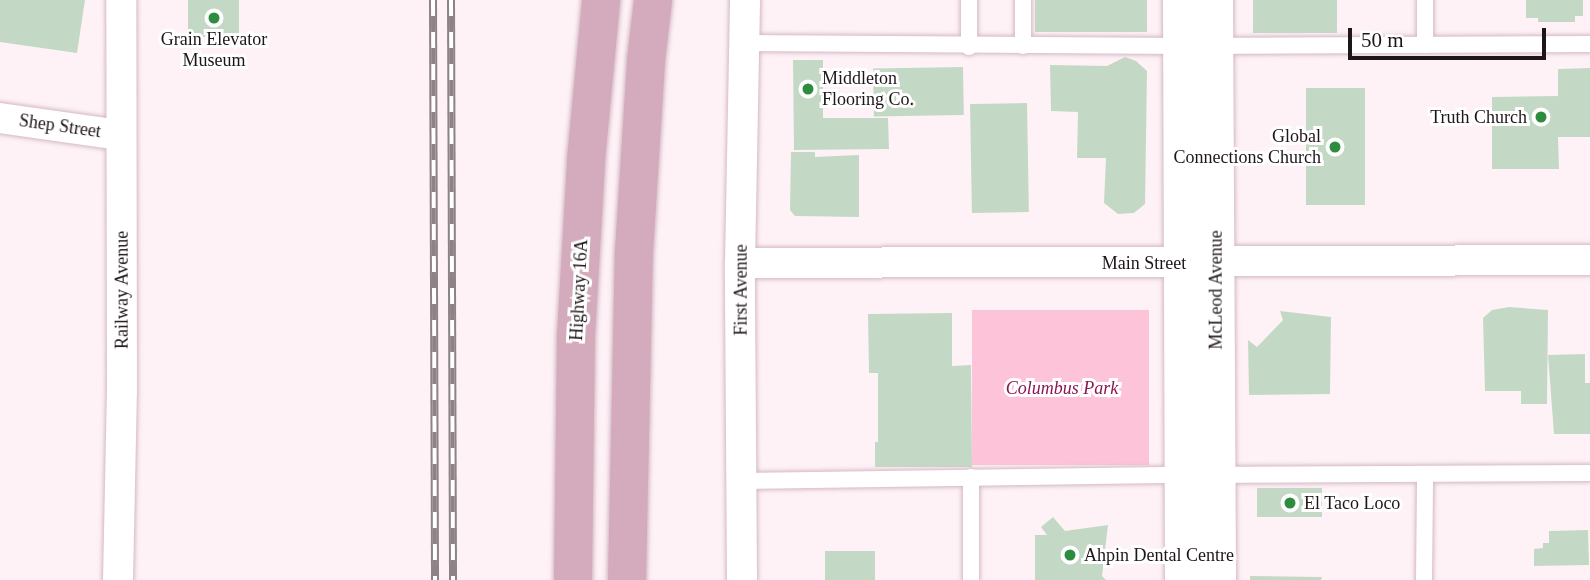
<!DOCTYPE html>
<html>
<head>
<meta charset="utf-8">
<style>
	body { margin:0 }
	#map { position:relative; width:1590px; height:580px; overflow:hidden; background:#fef2f7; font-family:Georgia,serif }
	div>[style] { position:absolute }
	.green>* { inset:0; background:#fdc4d9; transform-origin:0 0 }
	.building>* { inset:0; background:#c4d9c5; transform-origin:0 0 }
	.roads { filter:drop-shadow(0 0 2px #d5b9c3) drop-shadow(0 0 2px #d5b9c3) }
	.lane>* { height:16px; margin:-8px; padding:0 8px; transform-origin:8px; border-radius:8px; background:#fff }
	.street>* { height:30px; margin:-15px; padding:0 15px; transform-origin:15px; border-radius:15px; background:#fff }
	.secondary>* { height:38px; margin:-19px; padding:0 19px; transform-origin:19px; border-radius:19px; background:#fff }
	.primary>* { height:38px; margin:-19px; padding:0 19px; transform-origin:19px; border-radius:19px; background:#d4abbc }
	.rail>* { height:8px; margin-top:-4px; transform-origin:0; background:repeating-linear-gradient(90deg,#fff 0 16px,#8d8286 0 32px); box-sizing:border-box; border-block:2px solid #8d8286 }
	.dots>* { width:19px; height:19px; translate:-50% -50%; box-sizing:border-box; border:4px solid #fff; border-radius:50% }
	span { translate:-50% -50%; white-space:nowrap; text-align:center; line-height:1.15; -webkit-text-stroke:6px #fff; paint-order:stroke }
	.poi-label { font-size:18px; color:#1e1518 }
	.left { translate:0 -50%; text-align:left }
	.right { translate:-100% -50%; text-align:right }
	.street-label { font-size:18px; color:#1e1518 }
	.park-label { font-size:18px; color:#891753; font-style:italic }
	.scale { position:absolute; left:1348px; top:28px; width:198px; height:32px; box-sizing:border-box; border:4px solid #1e1518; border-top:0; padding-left:9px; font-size:21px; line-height:24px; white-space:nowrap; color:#1e1518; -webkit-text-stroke:5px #fff; paint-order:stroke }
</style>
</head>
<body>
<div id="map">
	<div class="green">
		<i style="left:972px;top:310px;width:177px;height:155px"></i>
	</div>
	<div class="building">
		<i style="clip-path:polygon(0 0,85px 0,77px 53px,0 42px)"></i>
		<i style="left:188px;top:0;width:51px;height:37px"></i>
		<i style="left:1035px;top:0;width:112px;height:32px"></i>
		<i style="left:1253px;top:0;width:84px;height:33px"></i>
		<i style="clip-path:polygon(1526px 0,1583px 0,1583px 16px,1575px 16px,1575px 22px,1538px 22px,1538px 18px,1526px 18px)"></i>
		<i style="clip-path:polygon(1125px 57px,1136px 61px,1147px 71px,1145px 204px,1134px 213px,1118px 214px,1104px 203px,1106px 158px,1077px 158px,1078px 112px,1051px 111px,1050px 65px,1107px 66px)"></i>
		<i style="clip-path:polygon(793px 60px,823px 60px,823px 118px,888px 118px,889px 149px,794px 150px)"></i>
		<i style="left:963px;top:67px;width:48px;height:90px;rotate:89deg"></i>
		<i style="clip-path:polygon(1590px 68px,1590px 137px,1558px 137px,1559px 169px,1492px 169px,1492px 97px,1558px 96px,1558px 69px)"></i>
		<i style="left:1306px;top:88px;width:59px;height:117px"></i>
		<i style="left:1027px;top:103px;width:109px;height:57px;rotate:89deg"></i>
		<i style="clip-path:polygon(791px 152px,815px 152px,815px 157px,859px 155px,859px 217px,795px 216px,790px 210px)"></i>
		<i style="clip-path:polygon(1509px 307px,1548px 310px,1547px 404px,1521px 404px,1521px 391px,1485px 391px,1483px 318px,1492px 310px)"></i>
		<i style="clip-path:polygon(1280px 311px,1331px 317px,1330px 394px,1249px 395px,1248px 340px,1257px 347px,1283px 320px)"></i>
		<i style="clip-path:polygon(952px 313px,952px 366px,971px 365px,972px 467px,875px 467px,875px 442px,878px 442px,878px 373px,869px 373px,868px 314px)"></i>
		<i style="clip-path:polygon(1585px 354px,1585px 383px,1590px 383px,1590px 434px,1554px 434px,1548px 355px)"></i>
		<i style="left:1257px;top:488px;width:65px;height:29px"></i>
		<i style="clip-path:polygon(1053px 517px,1065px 531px,1108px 525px,1102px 576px,1106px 580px,1035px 580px,1035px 535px,1047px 535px,1041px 527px)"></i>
		<i style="clip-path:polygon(1588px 530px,1589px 565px,1534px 566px,1534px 549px,1543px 548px,1543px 543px,1549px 543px,1549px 531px)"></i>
		<i style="left:825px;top:551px;width:50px;height:29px"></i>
		<i style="clip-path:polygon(1250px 576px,1322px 577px,1321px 580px,1250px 580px)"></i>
	</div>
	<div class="roads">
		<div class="lane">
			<i style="left:1023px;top:0;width:46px;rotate:90deg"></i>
			<i style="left:1425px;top:0;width:45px;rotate:90deg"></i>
			<i style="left:742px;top:43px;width:441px;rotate:0.4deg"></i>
			<i style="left:1214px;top:46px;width:376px;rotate:-0.3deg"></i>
			<i style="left:969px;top:47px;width:47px;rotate:-90deg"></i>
			<i style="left:1217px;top:475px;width:373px;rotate:-0.3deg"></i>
			<i style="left:971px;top:477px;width:103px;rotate:90deg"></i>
			<i style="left:741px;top:481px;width:442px;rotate:-0.8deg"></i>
			<i style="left:1424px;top:580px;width:104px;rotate:-89.4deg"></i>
		</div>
		<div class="street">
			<i style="left:0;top:118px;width:121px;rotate:8.1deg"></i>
			<i style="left:740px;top:263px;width:850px;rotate:-0.2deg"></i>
			<i style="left:118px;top:580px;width:189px;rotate:-88.8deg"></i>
			<i style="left:122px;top:391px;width:391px;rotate:-90.1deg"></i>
			<i style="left:742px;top:580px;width:317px;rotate:-90.4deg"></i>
			<i style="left:740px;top:263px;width:263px;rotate:-88.9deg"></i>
		</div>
		<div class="secondary">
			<i style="left:1182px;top:0;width:580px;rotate:89.8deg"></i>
			<i style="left:1214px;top:0;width:580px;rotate:89.7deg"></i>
		</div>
		<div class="primary">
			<i style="left:573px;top:580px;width:244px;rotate:-89.3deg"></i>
			<i style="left:576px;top:336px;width:176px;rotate:-86.7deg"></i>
			<i style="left:586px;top:160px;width:161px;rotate:-84.6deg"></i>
			<i style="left:627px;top:580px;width:328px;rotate:-88.8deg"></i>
			<i style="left:634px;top:252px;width:192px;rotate:-86.4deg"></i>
			<i style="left:646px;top:60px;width:60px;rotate:-83.3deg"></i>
		</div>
	</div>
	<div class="rail">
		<i style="left:433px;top:0;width:580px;rotate:89.8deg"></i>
		<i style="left:451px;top:0;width:580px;rotate:89.8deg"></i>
	</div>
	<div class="dots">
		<i style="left:214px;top:18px;background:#2d8c3f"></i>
		<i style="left:808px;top:89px;background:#2d8c3f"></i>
		<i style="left:1541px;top:117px;background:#2d8c3f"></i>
		<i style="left:1335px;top:147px;background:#2d8c3f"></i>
		<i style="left:1290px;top:503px;background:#2d8c3f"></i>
		<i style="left:1070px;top:555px;background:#2d8c3f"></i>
	</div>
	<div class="poi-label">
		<span style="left:214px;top:50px">Grain Elevator<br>Museum</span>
		<span class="left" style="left:822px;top:89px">Middleton<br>Flooring Co.</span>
		<span class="right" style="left:1527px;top:117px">Truth Church</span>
		<span class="right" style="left:1321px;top:147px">Global<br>Connections Church</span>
		<span class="left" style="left:1304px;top:503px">El Taco Loco</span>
		<span class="left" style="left:1084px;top:555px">Ahpin Dental Centre</span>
	</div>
	<div class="street-label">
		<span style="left:60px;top:126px;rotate:8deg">Shep Street</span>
		<span style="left:1144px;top:263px">Main Street</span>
		<span style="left:122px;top:290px;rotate:-90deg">Railway Avenue</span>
		<span style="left:579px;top:290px;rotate:-87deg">Highway 16A</span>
		<span style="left:741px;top:290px;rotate:-90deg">First Avenue</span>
		<span style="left:1216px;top:290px;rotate:-90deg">McLeod Avenue</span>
	</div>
	<div class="park-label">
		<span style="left:1062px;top:388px">Columbus Park</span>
	</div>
	<div class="scale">50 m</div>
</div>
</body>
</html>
